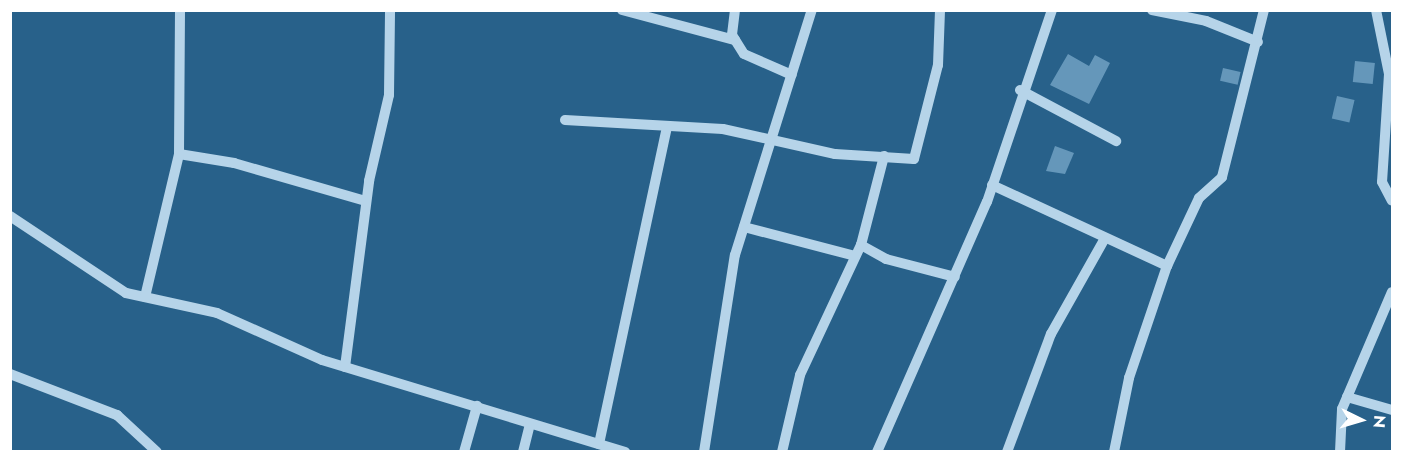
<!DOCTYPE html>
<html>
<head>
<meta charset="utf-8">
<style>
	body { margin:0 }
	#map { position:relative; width:1403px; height:462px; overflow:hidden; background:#28618a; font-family:Jost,sans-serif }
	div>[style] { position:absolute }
	.building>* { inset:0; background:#6597ba; transform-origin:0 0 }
	.minor>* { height:10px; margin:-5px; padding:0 5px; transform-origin:5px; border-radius:5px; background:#b6d4e9 }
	span { translate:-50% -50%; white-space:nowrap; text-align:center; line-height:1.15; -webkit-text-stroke:6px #28618a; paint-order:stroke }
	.frame { position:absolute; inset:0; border:12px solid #fff; pointer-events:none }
	.north { position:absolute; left:1331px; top:390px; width:60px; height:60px; -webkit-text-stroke:4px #28618a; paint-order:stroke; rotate:95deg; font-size:16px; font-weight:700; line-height:24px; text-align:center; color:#fff }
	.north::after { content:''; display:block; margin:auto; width:21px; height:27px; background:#fff; clip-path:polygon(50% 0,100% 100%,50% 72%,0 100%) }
</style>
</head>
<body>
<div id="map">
	<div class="building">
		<i style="clip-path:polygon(1068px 54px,1089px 66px,1095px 55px,1110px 63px,1089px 104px,1050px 85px)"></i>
		<i style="left:1355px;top:61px;width:20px;height:21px;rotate:6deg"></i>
		<i style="left:1223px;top:68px;width:18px;height:13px;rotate:13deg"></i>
		<i style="left:1337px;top:96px;width:18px;height:23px;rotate:13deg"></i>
		<i style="clip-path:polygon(1055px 146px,1074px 153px,1065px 174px,1046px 171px)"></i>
	</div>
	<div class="minor">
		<i style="left:622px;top:10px;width:117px;rotate:14.9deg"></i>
		<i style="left:735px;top:10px;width:25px;rotate:97deg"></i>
		<i style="left:732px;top:35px;width:22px;rotate:58deg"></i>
		<i style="left:744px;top:54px;width:52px;rotate:23.6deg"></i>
		<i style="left:1152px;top:10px;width:55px;rotate:11.5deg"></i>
		<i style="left:1206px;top:21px;width:56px;rotate:22deg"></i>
		<i style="left:1376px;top:10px;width:65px;rotate:78.5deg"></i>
		<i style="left:1389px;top:74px;width:108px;rotate:93.7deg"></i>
		<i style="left:1382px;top:182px;width:21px;rotate:62deg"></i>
		<i style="left:1020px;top:90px;width:109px;rotate:28deg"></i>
		<i style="left:565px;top:120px;width:158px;rotate:3.3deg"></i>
		<i style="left:723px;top:129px;width:115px;rotate:12.6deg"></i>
		<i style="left:835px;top:154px;width:79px;rotate:3.6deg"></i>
		<i style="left:914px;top:159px;width:97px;rotate:-75.7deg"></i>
		<i style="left:938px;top:65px;width:55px;rotate:-87.9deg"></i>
		<i style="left:179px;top:154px;width:56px;rotate:9.3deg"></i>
		<i style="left:234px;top:163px;width:137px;rotate:16.1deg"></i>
		<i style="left:992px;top:185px;width:193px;rotate:24.8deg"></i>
		<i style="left:10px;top:216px;width:139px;rotate:33.6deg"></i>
		<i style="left:126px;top:293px;width:93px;rotate:12.4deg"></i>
		<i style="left:217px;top:313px;width:115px;rotate:24.1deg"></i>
		<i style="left:322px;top:360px;width:317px;rotate:16.9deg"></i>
		<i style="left:744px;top:227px;width:115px;rotate:14.6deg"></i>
		<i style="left:861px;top:245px;width:29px;rotate:29deg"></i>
		<i style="left:886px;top:259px;width:71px;rotate:14.6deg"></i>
		<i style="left:145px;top:297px;width:147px;rotate:-76.6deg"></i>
		<i style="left:179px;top:154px;width:144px;rotate:-89.6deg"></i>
		<i style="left:345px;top:367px;width:188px;rotate:-82.6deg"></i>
		<i style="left:369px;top:181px;width:88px;rotate:-76.9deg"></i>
		<i style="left:389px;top:95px;width:85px;rotate:-89.3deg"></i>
		<i style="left:10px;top:374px;width:115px;rotate:21deg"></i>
		<i style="left:117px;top:415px;width:54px;rotate:42.8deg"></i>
		<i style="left:1347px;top:397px;width:47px;rotate:16.1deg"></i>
		<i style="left:599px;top:444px;width:323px;rotate:-77.9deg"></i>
		<i style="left:464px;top:452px;width:48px;rotate:-74.2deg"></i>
		<i style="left:523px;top:452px;width:29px;rotate:-76deg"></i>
		<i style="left:704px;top:452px;width:199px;rotate:-81.1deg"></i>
		<i style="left:735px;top:255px;width:257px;rotate:-72.6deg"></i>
		<i style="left:782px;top:452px;width:79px;rotate:-76.8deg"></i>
		<i style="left:800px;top:375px;width:144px;rotate:-64.9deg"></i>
		<i style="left:861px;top:245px;width:92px;rotate:-75.5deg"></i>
		<i style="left:877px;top:452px;width:273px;rotate:-66.3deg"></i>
		<i style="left:987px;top:202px;width:203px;rotate:-71.3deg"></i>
		<i style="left:1007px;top:452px;width:126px;rotate:-69.6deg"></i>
		<i style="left:1051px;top:334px;width:110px;rotate:-60.6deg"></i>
		<i style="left:1114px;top:452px;width:76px;rotate:-78.5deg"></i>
		<i style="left:1129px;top:378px;width:118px;rotate:-71.3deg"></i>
		<i style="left:1167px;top:266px;width:75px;rotate:-64.8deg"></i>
		<i style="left:1199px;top:198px;width:31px;rotate:-42deg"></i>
		<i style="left:1222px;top:177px;width:172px;rotate:-75.9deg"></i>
		<i style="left:1340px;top:452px;width:43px;rotate:-87.3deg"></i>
		<i style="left:1342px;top:409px;width:127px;rotate:-66.9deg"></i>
	</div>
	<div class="frame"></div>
	<div class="north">N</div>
</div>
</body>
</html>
